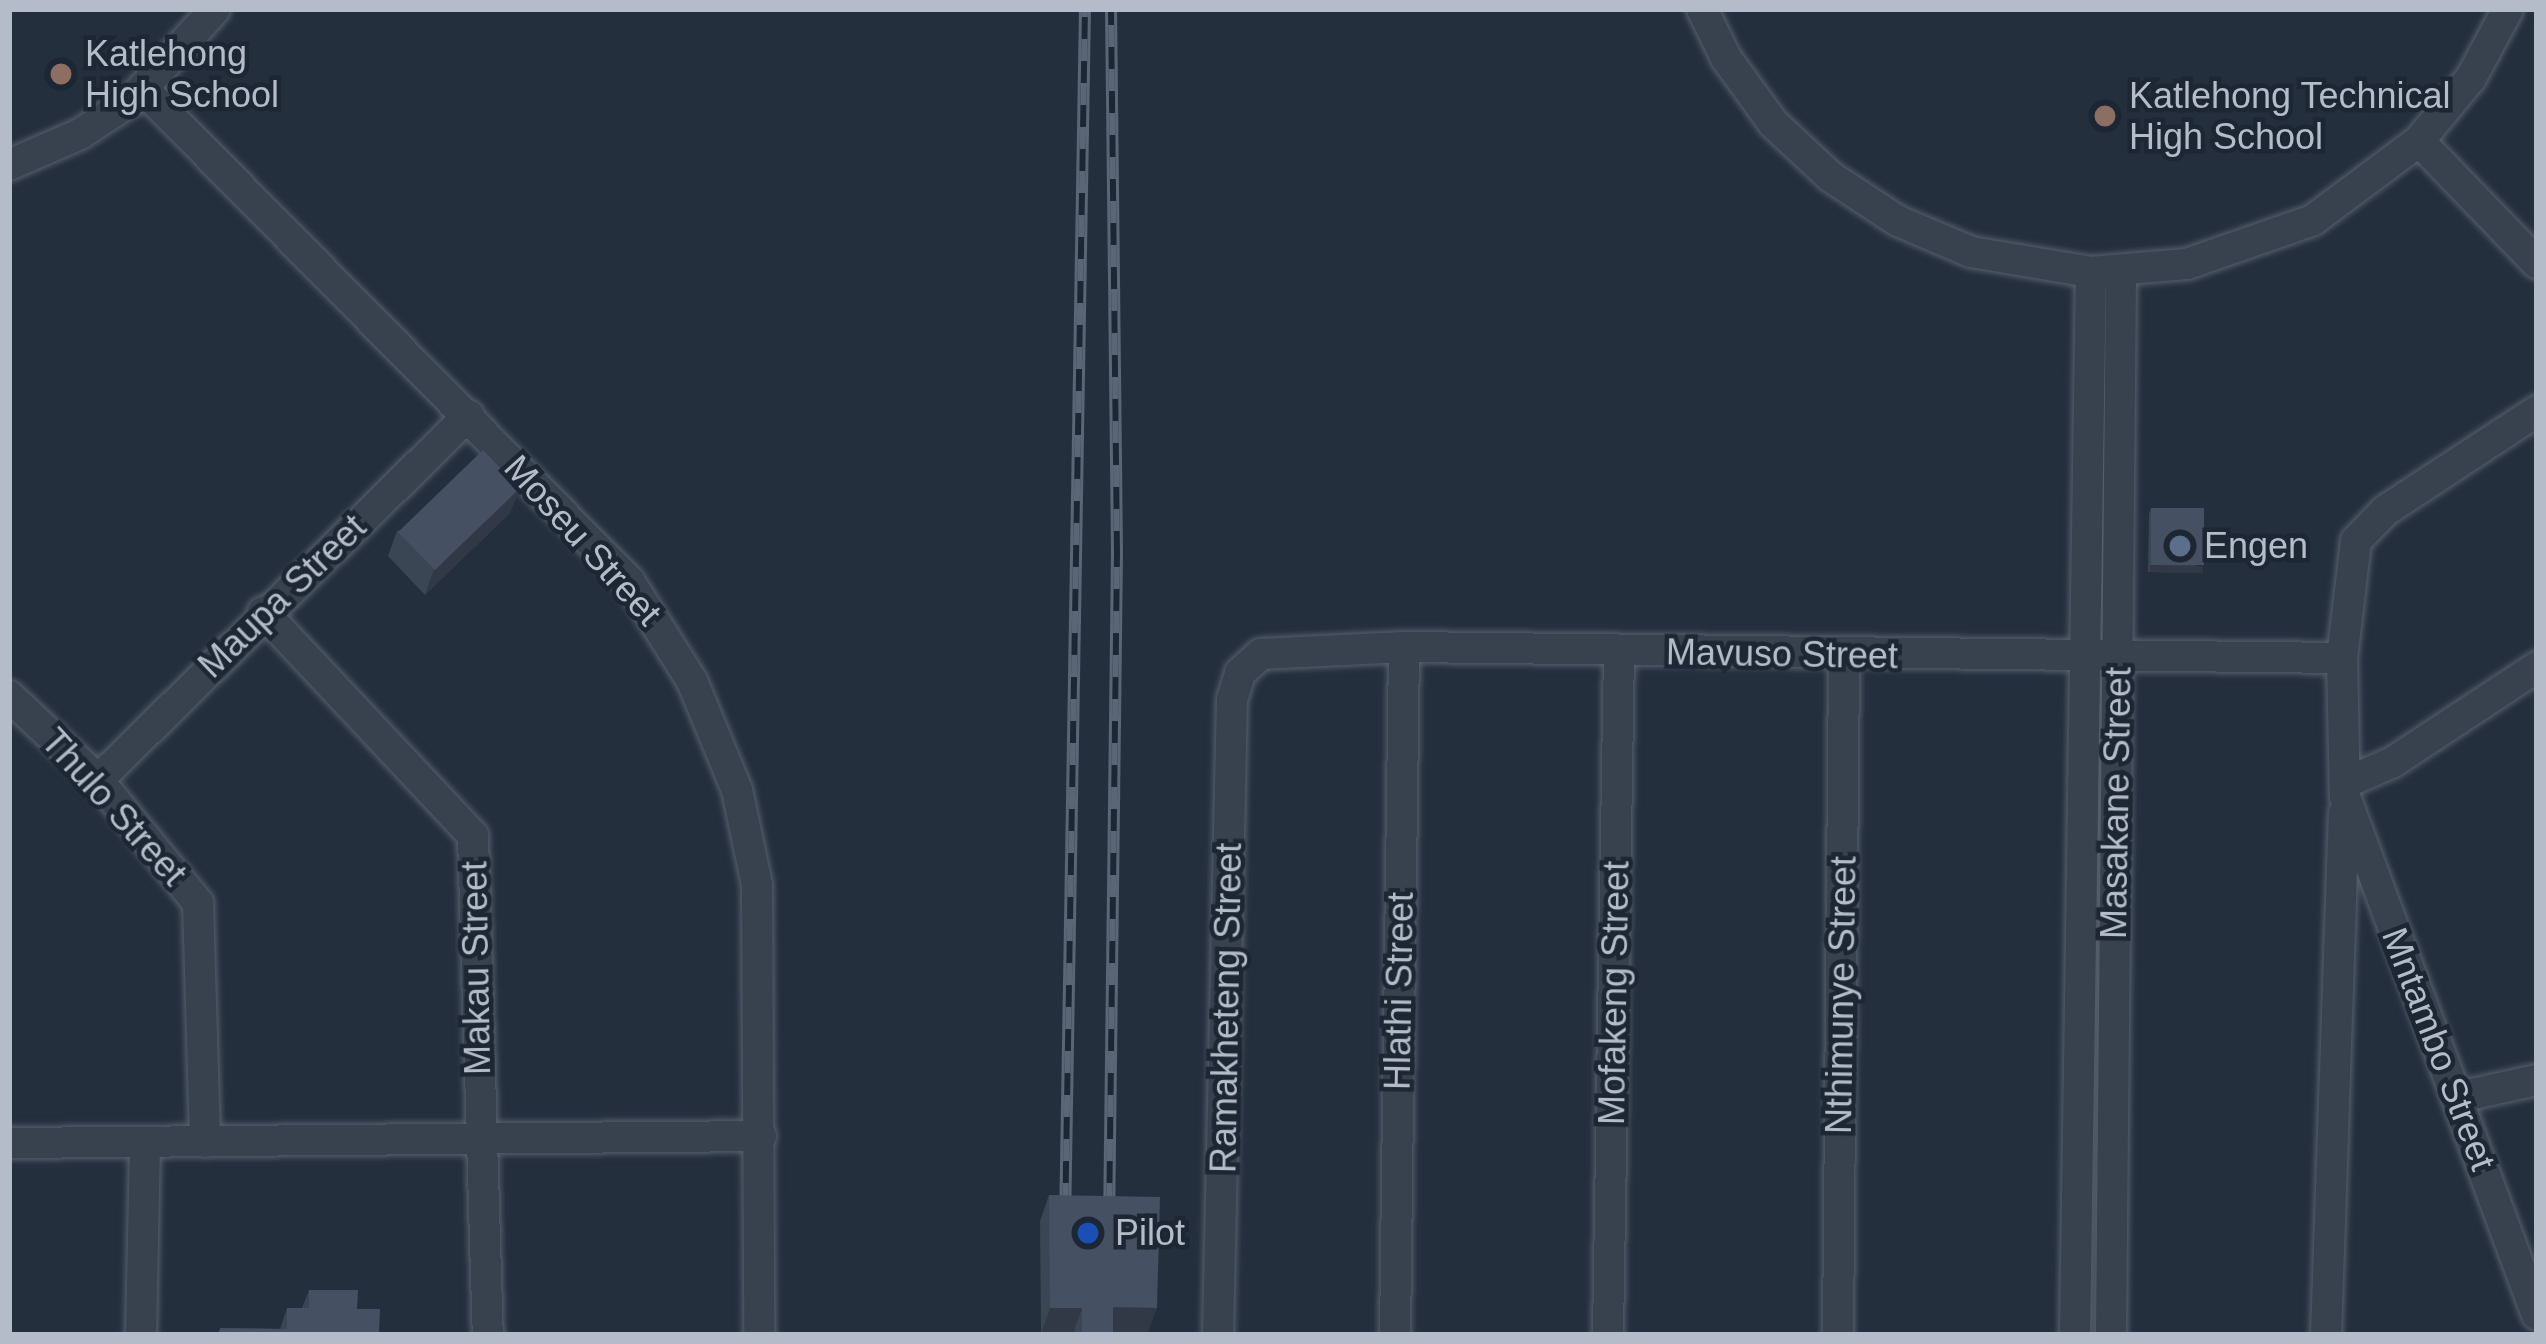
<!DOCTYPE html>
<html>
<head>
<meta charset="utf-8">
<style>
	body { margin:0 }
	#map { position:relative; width:2546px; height:1344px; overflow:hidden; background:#242f3e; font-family:Helvetica,sans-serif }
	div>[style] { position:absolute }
	.roads { filter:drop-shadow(0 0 3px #565f6c) drop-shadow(0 0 3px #565f6c) }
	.minor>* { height:30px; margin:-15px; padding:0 15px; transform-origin:15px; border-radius:15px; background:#38414e }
	.rail>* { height:12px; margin-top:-6px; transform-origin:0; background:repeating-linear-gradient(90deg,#1d2633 0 22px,#5a6575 0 44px); box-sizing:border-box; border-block:3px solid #5a6575 }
	.wall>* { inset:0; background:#3b4654 }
	.shaded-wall>* { inset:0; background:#303945; transform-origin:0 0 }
	.building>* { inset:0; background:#455162; transform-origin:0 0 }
	.dots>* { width:33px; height:33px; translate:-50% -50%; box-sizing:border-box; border:6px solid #1d2633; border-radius:50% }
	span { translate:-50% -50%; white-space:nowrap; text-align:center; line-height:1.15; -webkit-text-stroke:9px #1d2633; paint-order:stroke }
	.poi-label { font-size:36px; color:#b4bcc9 }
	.left { translate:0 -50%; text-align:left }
	.street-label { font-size:36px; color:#b4bcc9 }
	.frame { position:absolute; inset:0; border:12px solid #b4bcc9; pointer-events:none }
</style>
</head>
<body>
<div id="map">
	<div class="roads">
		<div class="minor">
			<i style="left:1702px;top:9px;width:55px;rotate:63.9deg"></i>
			<i style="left:1726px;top:58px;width:80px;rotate:54.1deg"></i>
			<i style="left:1773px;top:123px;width:79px;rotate:43deg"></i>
			<i style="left:1831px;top:177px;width:80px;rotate:33.3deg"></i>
			<i style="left:1898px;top:221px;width:79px;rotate:23deg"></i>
			<i style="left:1971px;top:252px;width:122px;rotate:9.5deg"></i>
			<i style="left:2091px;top:272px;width:96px;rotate:-4.8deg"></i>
			<i style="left:2187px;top:264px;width:133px;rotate:-19.2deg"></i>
			<i style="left:2313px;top:220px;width:132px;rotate:-36.7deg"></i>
			<i style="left:2419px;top:141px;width:82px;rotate:-50.5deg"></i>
			<i style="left:2471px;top:78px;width:78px;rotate:-61.8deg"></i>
			<i style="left:144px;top:90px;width:690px;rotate:45.35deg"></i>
			<i style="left:629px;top:581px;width:118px;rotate:57.8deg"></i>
			<i style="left:692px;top:681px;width:118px;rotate:67.6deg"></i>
			<i style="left:737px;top:790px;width:97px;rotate:78.1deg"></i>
			<i style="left:757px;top:885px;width:450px;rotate:89.7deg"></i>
			<i style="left:2419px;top:141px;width:170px;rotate:46deg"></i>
			<i style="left:9px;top:165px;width:77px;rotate:-23.6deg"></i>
			<i style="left:80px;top:134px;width:62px;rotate:-33.2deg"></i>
			<i style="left:132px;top:100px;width:123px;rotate:-47.6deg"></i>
			<i style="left:2537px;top:411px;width:181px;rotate:146.7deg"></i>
			<i style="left:2386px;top:510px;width:43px;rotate:134.1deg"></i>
			<i style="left:2356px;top:541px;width:118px;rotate:96.8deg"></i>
			<i style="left:2342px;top:658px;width:139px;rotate:88.8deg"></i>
			<i style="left:2345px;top:797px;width:552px;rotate:69.66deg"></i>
			<i style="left:263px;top:612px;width:307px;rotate:46.8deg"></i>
			<i style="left:473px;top:836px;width:499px;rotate:88.3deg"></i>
			<i style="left:9px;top:696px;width:122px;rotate:43.3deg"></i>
			<i style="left:98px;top:780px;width:159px;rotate:50.9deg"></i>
			<i style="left:198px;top:903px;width:239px;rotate:88.3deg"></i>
			<i style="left:98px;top:780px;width:520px;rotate:-44.53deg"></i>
			<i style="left:2345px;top:783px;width:52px;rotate:-23.6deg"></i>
			<i style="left:2393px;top:762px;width:173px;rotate:-33.4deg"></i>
			<i style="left:2459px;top:1097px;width:80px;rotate:-12.3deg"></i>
			<i style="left:9px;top:1143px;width:752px;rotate:-0.53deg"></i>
			<i style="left:141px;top:1335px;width:192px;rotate:-88.8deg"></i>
			<i style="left:1218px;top:1335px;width:635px;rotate:-88.74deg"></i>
			<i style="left:1232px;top:700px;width:28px;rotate:-73deg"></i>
			<i style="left:1240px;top:673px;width:28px;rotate:-42deg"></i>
			<i style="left:1261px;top:654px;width:143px;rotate:-2.8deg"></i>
			<i style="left:1404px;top:647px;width:938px;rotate:0.67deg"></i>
			<i style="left:1395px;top:1335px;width:688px;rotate:-89.25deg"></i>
			<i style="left:1608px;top:1335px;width:683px;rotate:-89.08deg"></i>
			<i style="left:1838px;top:1335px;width:680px;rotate:-89.49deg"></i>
			<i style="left:2075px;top:1335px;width:1063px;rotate:-89.14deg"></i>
			<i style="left:2111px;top:1335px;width:1063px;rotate:-89.46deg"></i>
			<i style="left:2326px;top:1335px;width:522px;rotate:-88.03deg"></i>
		</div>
	</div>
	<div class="rail">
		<i style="left:1065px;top:1227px;width:1218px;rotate:-89.06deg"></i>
		<i style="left:1109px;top:1227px;width:674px;rotate:-89.32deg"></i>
		<i style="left:1117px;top:553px;width:544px;rotate:-90.63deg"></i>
	</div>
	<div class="wall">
		<i style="clip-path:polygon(520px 488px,510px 513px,425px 595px,388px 556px,397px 531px)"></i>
		<i style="clip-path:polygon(2151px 508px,2201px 573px,2148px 572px,2149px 514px)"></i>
		<i style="clip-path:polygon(1049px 1195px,1148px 1333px,1113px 1333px,1113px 1335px,1041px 1334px,1040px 1221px)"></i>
		<i style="clip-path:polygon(309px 1290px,357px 1309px,379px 1333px,445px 1335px,217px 1335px,220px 1328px,280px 1329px,287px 1308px,302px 1308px)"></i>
	</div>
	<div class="shaded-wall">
		<i style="clip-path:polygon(520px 488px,510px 513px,425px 595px,434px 569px)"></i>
		<i style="left:2150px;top:565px;width:53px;height:7px;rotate:1deg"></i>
		<i style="clip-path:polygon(1113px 1307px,1157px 1308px,1148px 1333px,1104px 1332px)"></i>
		<i style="clip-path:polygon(1050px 1308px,1082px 1308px,1073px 1334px,1041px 1334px)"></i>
	</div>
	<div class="building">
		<i style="left:483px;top:450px;width:53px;height:118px;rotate:46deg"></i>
		<i style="left:2151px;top:508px;width:53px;height:57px"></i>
		<i style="clip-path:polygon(1049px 1195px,1160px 1197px,1157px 1308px,1113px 1307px,1113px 1335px,1082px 1335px,1082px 1308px,1050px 1308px)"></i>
		<i style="clip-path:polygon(309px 1290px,358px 1290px,357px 1309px,380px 1309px,379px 1333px,445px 1333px,445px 1335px,220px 1335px,220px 1328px,287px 1329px,287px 1308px,309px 1308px)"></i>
	</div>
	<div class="dots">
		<i style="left:61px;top:74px;background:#8d6e63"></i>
		<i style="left:2105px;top:116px;background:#8d6e63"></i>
		<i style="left:2180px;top:546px;background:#5c6f8a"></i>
		<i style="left:1088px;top:1233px;background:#1a4fb4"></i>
	</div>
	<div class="poi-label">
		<span class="left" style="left:85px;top:74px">Katlehong<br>High School</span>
		<span class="left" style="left:2129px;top:116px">Katlehong Technical<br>High School</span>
		<span class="left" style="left:2204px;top:546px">Engen</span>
		<span class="left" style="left:1115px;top:1233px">Pilot</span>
	</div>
	<div class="street-label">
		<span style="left:583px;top:540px;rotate:48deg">Moseu Street</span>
		<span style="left:282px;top:596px;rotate:-44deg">Maupa Street</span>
		<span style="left:1782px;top:654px;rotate:1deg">Mavuso Street</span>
		<span style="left:2116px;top:803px;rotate:-89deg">Masakane Street</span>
		<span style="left:114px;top:807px;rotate:48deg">Thulo Street</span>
		<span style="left:476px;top:968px;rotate:-91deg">Makau Street</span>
		<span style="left:1399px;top:991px;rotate:-89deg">Hlathi Street</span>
		<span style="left:1614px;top:993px;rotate:-89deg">Mofakeng Street</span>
		<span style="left:1841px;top:995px;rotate:-89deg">Nthimunye Street</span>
		<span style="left:1226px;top:1008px;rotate:-89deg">Ramakheteng Street</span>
		<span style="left:2439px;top:1049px;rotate:69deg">Mntambo Street</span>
	</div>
	<div class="frame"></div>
</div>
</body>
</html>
